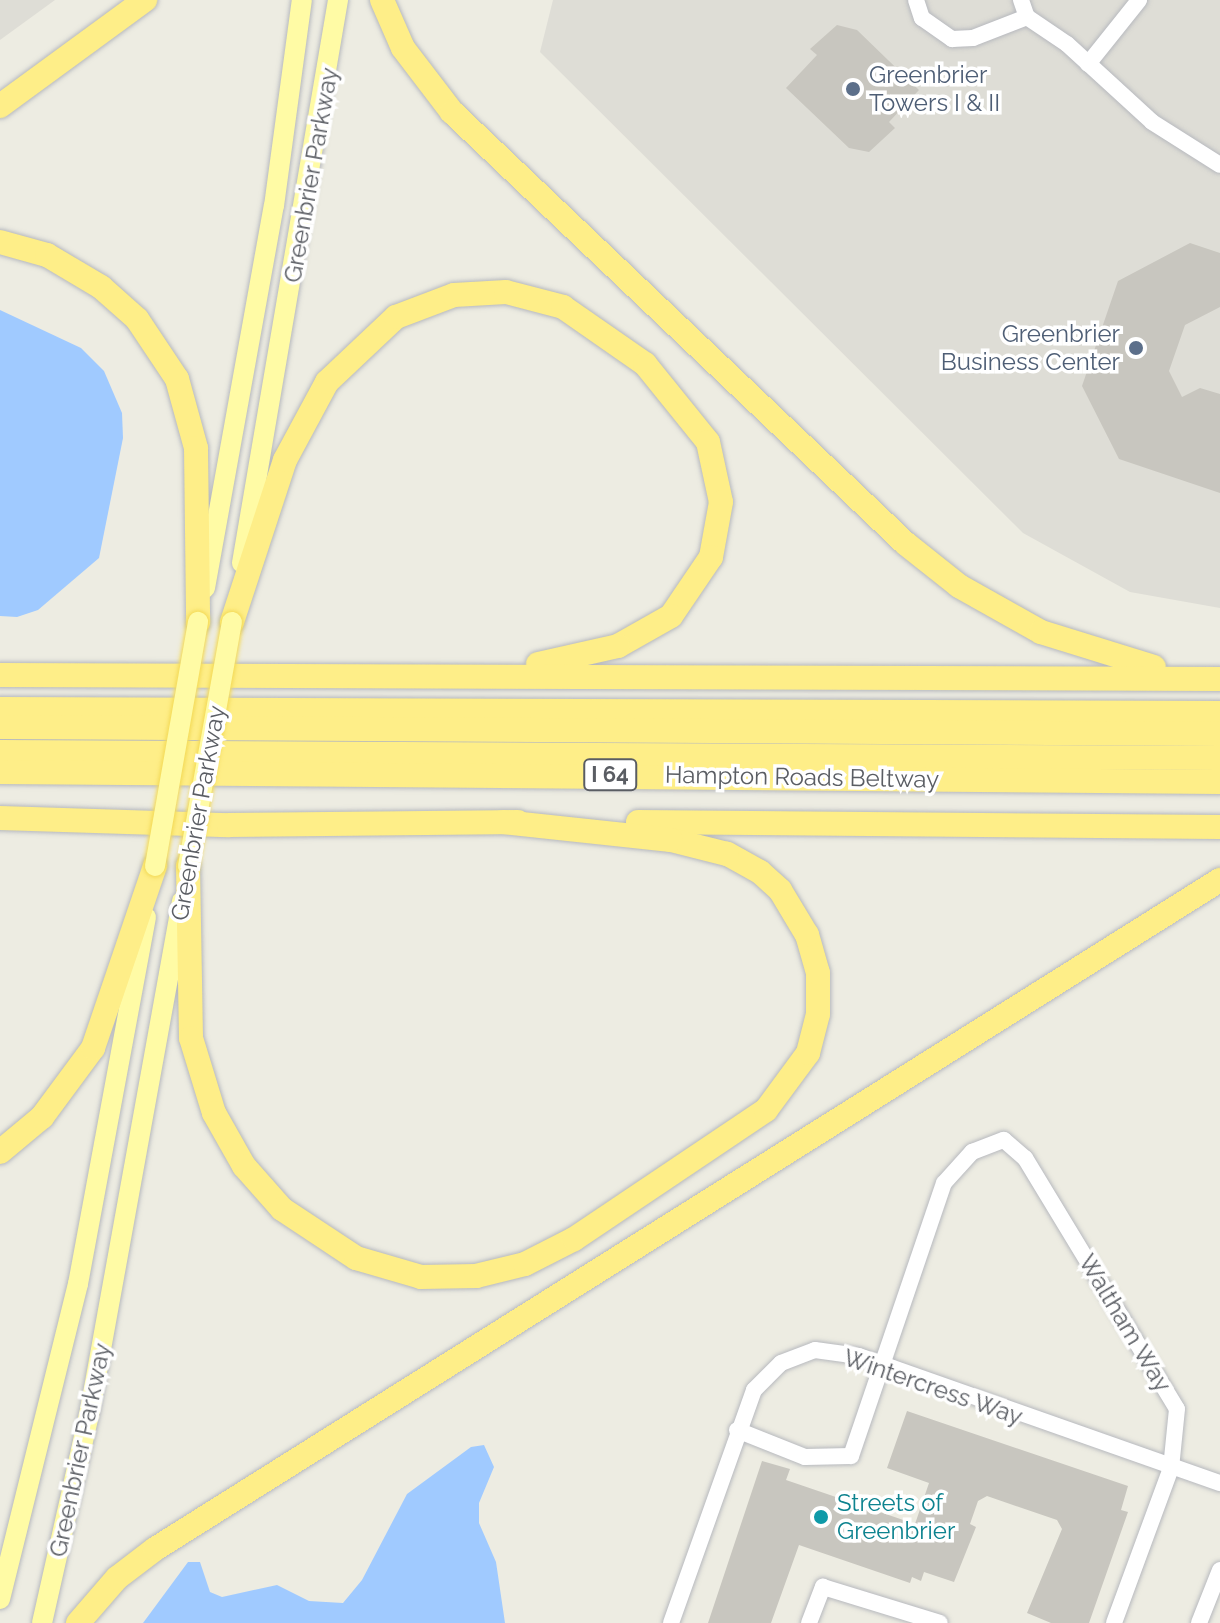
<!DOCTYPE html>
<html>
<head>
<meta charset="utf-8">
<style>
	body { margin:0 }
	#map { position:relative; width:1220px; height:1623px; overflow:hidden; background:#edece2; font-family:Raleway,sans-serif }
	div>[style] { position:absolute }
	.industrial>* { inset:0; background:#deddd6 }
	.water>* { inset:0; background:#a0caff }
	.building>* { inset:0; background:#c8c6bf }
	.roads { filter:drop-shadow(0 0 2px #b7b9be) drop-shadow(0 0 2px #b7b9be) }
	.minor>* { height:16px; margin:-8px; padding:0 8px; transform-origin:8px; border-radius:8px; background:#fff }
	.major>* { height:20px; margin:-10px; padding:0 10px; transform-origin:10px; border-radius:10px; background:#fffba5 }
	.highway>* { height:24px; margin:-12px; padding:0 12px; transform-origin:12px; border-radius:12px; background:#feee88 }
	.bridges { filter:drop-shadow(0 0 2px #f3d955) drop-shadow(0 0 2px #f3d955) }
	.major-bridge>* { height:20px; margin:-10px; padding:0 10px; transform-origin:10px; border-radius:10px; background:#fffba5 }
	.dots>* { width:22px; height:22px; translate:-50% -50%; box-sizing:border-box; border:4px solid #fff; border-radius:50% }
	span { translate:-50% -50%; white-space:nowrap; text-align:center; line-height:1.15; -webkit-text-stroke:7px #fff; paint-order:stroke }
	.shield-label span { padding:2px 6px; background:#fff; border:2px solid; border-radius:6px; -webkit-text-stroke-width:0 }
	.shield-label { font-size:22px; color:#5a5d63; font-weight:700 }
	.service-label { font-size:24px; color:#4e5e75 }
	.left { translate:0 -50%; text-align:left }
	.right { translate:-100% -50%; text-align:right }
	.street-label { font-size:24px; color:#5a5d63 }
	.culture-label { font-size:24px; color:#0d838f }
</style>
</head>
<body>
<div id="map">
	<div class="industrial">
		<i style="clip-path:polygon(0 0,55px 0,0 40px)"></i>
		<i style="clip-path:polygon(553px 0,1220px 0,1220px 608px,1130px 592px,1023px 533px,540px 52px)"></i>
	</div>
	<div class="water">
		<i style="clip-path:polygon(0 310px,81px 348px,104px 371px,122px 413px,123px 438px,99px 558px,38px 610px,17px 617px,0 616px)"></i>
		<i style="clip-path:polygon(484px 1445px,494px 1467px,479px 1503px,479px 1523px,496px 1562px,505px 1623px,143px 1623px,188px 1562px,200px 1562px,210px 1592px,222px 1597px,277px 1585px,309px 1601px,343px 1603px,362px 1580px,407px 1494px,471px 1447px)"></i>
	</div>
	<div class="building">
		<i style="clip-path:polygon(837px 25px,857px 30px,919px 90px,889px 122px,895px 128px,869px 152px,849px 148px,786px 88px,817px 55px,810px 49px)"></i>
		<i style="clip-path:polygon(1190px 243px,1220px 253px,1220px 307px,1185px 325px,1169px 371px,1182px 397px,1200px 388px,1220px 394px,1220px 493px,1119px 459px,1082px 386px,1118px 281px)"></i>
		<i style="clip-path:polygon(907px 1411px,1128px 1486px,1121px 1510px,1128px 1512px,1089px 1623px,1051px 1623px,1027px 1613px,1062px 1529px,1057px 1520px,987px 1496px,978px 1501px,970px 1524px,976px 1527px,954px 1582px,924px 1572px,921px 1581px,912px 1577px,910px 1583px,799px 1545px,771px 1623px,708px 1623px,762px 1461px,790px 1469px,786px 1480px,915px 1524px,929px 1483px,887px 1468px)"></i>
	</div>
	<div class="roads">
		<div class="minor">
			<i style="left:916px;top:0;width:19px;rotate:72deg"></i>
			<i style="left:922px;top:18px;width:37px;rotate:35deg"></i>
			<i style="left:952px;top:39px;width:21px;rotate:-3deg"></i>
			<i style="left:973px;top:38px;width:58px;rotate:-21.3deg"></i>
			<i style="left:1027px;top:17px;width:48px;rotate:34deg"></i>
			<i style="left:1067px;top:44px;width:115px;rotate:42.5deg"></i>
			<i style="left:1152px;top:122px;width:80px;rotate:32.3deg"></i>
			<i style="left:1021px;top:0;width:18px;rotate:71deg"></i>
			<i style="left:1088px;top:64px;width:82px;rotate:-51.4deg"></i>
			<i style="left:737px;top:1430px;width:73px;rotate:21.7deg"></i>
			<i style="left:805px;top:1457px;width:46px;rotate:-1.2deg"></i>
			<i style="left:851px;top:1456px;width:288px;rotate:-71.2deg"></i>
			<i style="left:944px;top:1183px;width:42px;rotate:-47.9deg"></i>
			<i style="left:972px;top:1152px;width:34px;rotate:-21deg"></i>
			<i style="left:1004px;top:1140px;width:28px;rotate:41deg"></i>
			<i style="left:1025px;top:1158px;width:293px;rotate:58.8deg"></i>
			<i style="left:1177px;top:1409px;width:59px;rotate:95.8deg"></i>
			<i style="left:1171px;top:1468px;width:165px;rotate:110.2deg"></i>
			<i style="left:671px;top:1623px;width:247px;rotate:-70.4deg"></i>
			<i style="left:754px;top:1390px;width:38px;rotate:-45deg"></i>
			<i style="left:781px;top:1363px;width:36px;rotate:-21deg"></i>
			<i style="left:815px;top:1350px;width:44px;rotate:7.8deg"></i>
			<i style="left:859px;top:1356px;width:383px;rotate:19.4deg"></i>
			<i style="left:809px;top:1623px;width:39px;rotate:-69deg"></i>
			<i style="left:823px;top:1587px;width:122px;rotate:17.1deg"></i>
			<i style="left:1199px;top:1623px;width:57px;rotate:-68.4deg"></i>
		</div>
		<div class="major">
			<i style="left:242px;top:563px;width:571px;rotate:-80.32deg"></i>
			<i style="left:205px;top:588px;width:388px;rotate:-79.8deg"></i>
			<i style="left:274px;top:206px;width:208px;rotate:-82.3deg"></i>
			<i style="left:0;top:1599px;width:325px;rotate:-76.1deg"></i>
			<i style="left:78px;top:1284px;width:373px;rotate:-79.5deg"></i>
			<i style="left:42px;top:1623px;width:218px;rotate:-77.3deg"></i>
			<i style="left:90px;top:1410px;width:517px;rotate:-79.75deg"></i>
		</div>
		<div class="highway">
			<i style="left:382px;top:0;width:52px;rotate:66.4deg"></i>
			<i style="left:403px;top:48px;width:81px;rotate:52.6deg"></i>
			<i style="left:452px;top:112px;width:625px;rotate:43.57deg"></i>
			<i style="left:905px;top:543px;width:69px;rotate:38.5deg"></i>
			<i style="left:959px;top:586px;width:94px;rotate:29.3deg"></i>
			<i style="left:1041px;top:632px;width:118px;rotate:17.2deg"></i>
			<i style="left:0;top:106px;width:180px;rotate:-36.2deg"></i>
			<i style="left:0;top:242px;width:49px;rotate:15.5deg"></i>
			<i style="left:47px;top:255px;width:63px;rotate:30.7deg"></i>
			<i style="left:101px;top:287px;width:48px;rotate:41.6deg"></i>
			<i style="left:137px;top:319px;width:72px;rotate:56.3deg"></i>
			<i style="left:177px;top:379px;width:72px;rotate:74.6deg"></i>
			<i style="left:196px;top:448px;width:174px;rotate:89.3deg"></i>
			<i style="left:232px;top:622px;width:170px;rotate:-71.9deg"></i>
			<i style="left:285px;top:460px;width:89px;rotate:-61.7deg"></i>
			<i style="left:327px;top:382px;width:95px;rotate:-43.3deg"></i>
			<i style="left:396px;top:317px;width:62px;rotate:-20.8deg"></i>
			<i style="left:454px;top:295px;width:52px;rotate:-3.3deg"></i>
			<i style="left:506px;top:292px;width:59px;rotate:14.7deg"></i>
			<i style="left:563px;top:307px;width:100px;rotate:34.8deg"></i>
			<i style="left:645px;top:364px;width:100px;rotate:51.1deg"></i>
			<i style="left:708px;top:442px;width:61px;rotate:77.8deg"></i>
			<i style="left:721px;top:502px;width:56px;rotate:100.3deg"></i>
			<i style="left:711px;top:557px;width:71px;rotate:124.1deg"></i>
			<i style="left:671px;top:616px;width:61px;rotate:150.5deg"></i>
			<i style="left:618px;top:646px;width:82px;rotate:167.3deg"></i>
			<i style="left:0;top:675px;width:1220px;rotate:0.19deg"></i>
			<i style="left:0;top:709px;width:1220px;rotate:0.19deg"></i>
			<i style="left:0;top:727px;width:1220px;rotate:0.33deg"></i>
			<i style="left:0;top:752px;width:1220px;rotate:0.28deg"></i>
			<i style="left:0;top:772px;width:1220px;rotate:0.47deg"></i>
			<i style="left:0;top:818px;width:229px;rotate:1.8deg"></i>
			<i style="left:229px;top:825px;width:289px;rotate:-0.6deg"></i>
			<i style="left:638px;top:822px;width:582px;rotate:0.49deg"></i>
			<i style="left:188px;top:866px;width:172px;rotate:89deg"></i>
			<i style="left:191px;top:1038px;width:78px;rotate:73deg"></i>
			<i style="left:214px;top:1113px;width:61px;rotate:60.5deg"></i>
			<i style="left:244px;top:1166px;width:57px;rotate:48.5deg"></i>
			<i style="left:282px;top:1209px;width:89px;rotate:33.5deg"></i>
			<i style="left:356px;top:1258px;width:68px;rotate:16.3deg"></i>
			<i style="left:421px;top:1277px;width:55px;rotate:-1deg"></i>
			<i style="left:476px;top:1276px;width:50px;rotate:-13.8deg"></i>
			<i style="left:525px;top:1264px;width:55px;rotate:-27deg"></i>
			<i style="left:574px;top:1239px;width:231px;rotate:-33.9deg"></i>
			<i style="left:766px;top:1110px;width:71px;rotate:-53.6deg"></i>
			<i style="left:808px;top:1053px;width:40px;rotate:-75.6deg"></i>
			<i style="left:818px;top:1014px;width:41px;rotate:-90deg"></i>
			<i style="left:818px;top:973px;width:40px;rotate:-106deg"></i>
			<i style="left:807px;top:935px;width:52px;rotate:-121deg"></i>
			<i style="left:780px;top:890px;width:27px;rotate:-138deg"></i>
			<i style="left:760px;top:872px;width:38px;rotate:-151deg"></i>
			<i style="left:727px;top:854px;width:58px;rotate:-166deg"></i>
			<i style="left:671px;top:840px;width:169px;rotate:-173.9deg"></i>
			<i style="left:0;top:1152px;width:55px;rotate:-39.8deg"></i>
			<i style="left:42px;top:1117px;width:86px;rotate:-53.5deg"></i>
			<i style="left:93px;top:1048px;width:192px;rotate:-71.2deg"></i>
			<i style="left:78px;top:1623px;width:60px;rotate:-49.1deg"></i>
			<i style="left:117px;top:1578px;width:48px;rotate:-37.3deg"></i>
			<i style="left:155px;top:1549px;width:1258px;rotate:-32.14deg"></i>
		</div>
	</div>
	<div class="bridges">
		<div class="major-bridge">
			<i style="left:155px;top:866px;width:248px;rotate:-80deg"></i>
			<i style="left:188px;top:866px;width:248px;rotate:-79.8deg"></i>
		</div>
	</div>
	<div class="dots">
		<i style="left:853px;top:89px;background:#5c6f8a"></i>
		<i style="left:1136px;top:348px;background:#5c6f8a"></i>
		<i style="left:821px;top:1517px;background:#0f9aa8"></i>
	</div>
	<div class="shield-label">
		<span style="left:610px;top:775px">I 64</span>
	</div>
	<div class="service-label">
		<span class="left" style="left:869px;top:89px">Greenbrier<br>Towers I &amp; II</span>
		<span class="right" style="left:1120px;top:348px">Greenbrier<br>Business Center</span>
	</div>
	<div class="street-label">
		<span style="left:311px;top:175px;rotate:-80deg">Greenbrier Parkway</span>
		<span style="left:802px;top:777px;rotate:1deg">Hampton Roads Beltway</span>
		<span style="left:198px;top:813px;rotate:-80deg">Greenbrier Parkway</span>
		<span style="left:1125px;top:1323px;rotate:59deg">Waltham Way</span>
		<span style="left:933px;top:1387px;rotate:19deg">Wintercress Way</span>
		<span style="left:80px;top:1450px;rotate:-78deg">Greenbrier Parkway</span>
	</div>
	<div class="culture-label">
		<span class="left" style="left:837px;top:1517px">Streets of<br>Greenbrier</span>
	</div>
</div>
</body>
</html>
